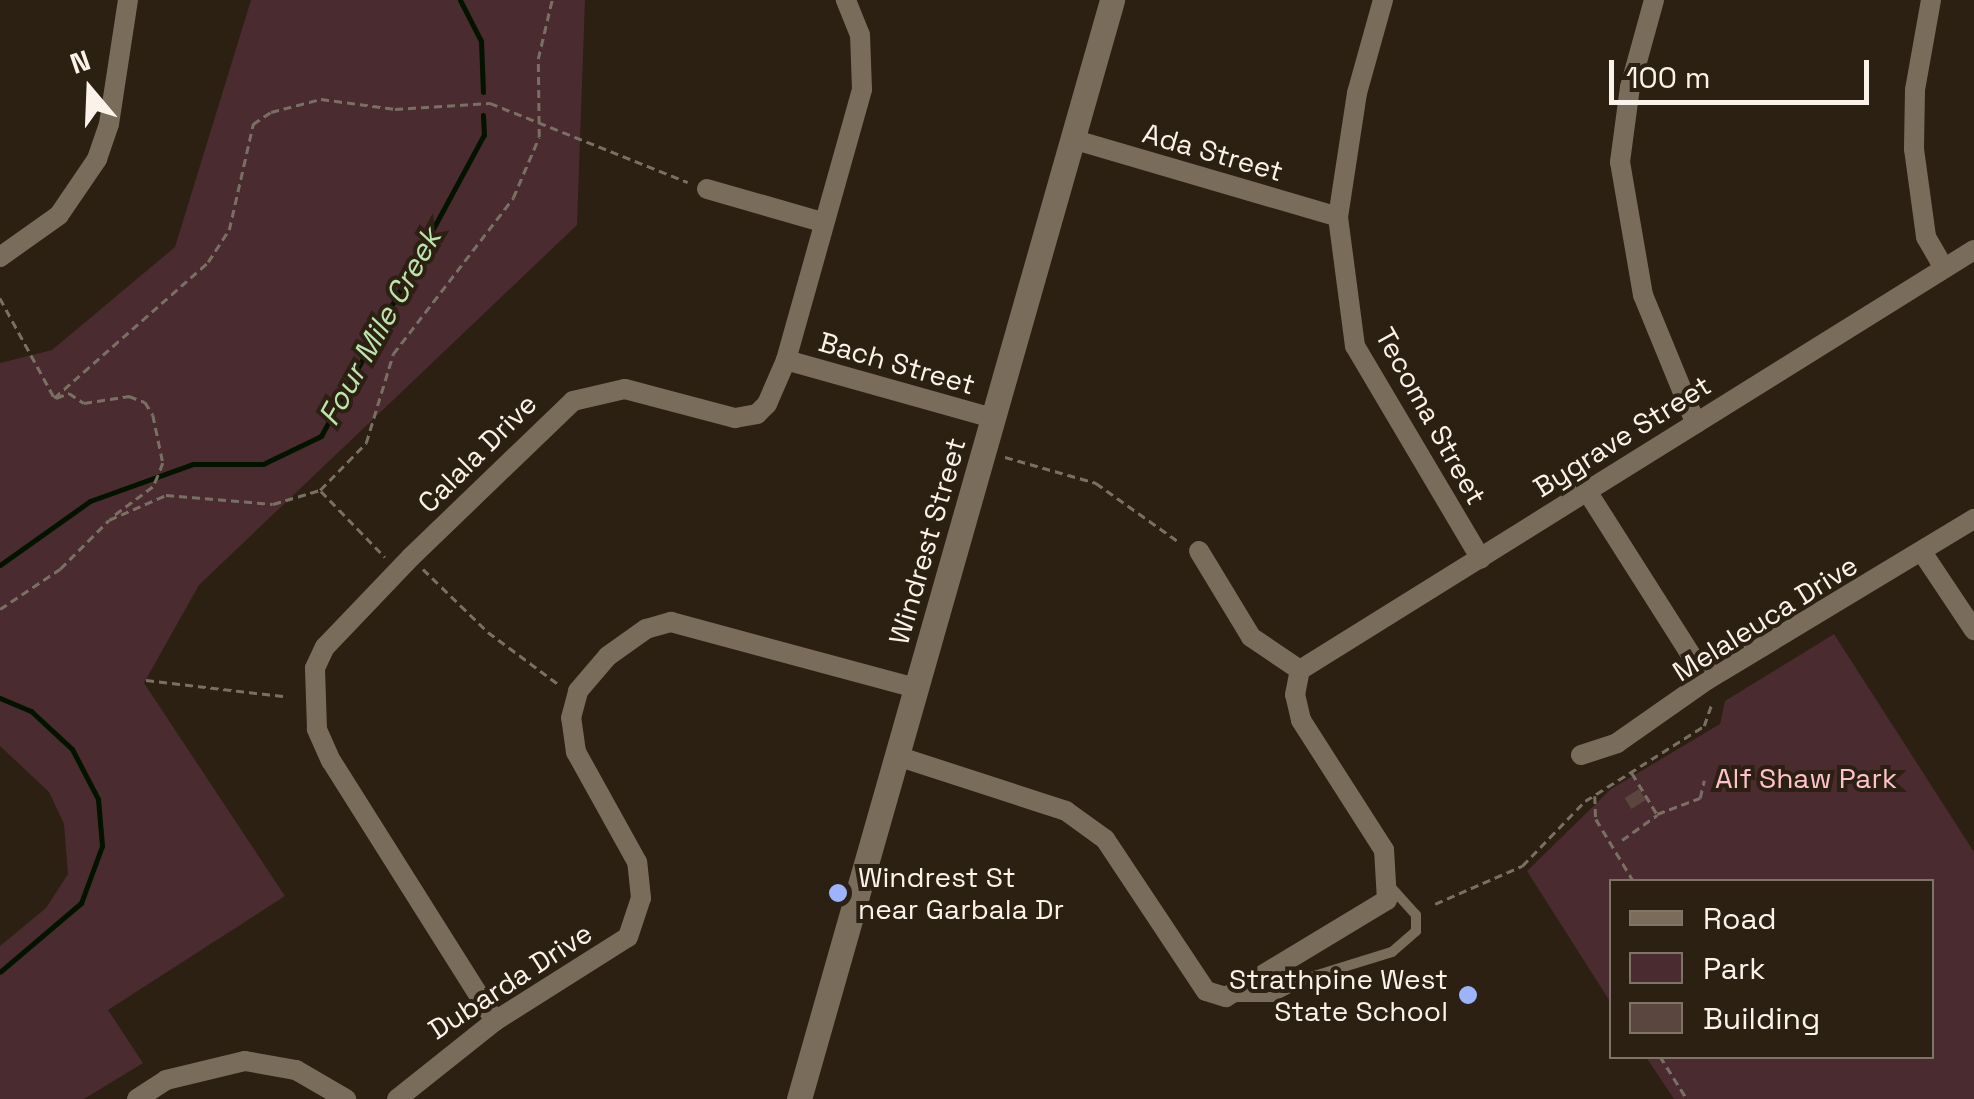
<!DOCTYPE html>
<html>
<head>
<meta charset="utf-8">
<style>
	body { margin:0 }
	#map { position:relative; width:1974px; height:1099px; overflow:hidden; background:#2b2011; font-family:"Space Grotesk",sans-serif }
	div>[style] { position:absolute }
	.green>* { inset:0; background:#492b30 }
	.stream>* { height:5px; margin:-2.5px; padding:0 2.5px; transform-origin:2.5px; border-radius:2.5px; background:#031300 }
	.building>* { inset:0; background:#5a463f; transform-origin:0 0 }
	.path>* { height:2.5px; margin-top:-1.25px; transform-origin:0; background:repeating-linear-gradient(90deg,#797063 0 8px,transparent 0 13px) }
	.service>* { height:10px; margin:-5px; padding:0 5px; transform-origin:5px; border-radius:5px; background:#7a6c5b }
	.minor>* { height:20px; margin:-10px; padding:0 10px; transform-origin:10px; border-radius:10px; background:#7a6c5b }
	.tertiary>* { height:25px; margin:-12.5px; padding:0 12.5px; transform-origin:12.5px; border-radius:12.5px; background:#7a6c5b }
	.dots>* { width:28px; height:28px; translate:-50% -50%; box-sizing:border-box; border:5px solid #2b2011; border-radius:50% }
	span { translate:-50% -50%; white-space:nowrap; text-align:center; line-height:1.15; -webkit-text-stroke:8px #2b2011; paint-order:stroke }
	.street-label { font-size:28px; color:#fbf3ea }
	.park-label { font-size:28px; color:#fdc2cc }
	.poi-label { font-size:28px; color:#fbf3ea }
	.left { translate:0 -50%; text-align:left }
	.right { translate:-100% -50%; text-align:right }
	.water-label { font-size:30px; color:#bde4ad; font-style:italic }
	.legend { position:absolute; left:1609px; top:879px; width:325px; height:180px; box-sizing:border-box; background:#2b2011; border:2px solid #7e7468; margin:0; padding:12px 18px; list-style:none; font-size:30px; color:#fbf3ea }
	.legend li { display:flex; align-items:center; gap:20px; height:50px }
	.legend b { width:50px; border:2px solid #7e7468 }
	.north { position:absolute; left:40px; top:40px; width:100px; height:100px; -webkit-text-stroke:8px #2b2011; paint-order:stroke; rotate:341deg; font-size:28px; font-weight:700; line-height:40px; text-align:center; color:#fbf3ea }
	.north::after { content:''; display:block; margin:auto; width:35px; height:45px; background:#fbf3ea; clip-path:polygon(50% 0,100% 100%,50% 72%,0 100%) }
	.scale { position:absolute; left:1609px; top:60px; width:260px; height:45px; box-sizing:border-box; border:5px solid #fbf3ea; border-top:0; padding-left:12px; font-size:30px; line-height:35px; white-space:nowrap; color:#fbf3ea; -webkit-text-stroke:8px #2b2011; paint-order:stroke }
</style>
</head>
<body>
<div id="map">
	<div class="green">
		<i style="clip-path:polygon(251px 0,585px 0,577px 225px,199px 585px,144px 683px,285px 896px,108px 1010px,143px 1063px,84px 1099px,0 1099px,0 946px,46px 908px,68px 874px,64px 824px,49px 792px,0 746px,0 363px,52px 350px,175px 247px)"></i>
		<i style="clip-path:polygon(1834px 634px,1974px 852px,1974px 1099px,1674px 1099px,1646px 1057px,1932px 1056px,1932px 882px,1612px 882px,1611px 1003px,1527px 871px,1611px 789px,1720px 724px,1725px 701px)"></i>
	</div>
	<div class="stream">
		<i style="left:460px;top:0;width:46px;rotate:62.9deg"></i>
		<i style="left:481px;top:41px;width:51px;rotate:87.8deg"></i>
		<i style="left:0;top:565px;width:110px;rotate:-35.4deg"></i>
		<i style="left:90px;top:501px;width:109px;rotate:-19.8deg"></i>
		<i style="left:193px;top:464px;width:70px"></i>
		<i style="left:263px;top:464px;width:64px;rotate:-25.8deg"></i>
		<i style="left:321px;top:436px;width:342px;rotate:-61.6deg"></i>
		<i style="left:484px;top:135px;width:20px;rotate:-93deg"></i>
		<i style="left:0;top:698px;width:34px;rotate:23deg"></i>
		<i style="left:31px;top:711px;width:56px;rotate:42.8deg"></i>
		<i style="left:72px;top:749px;width:56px;rotate:62.5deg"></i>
		<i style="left:98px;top:799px;width:47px;rotate:85.1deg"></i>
		<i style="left:102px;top:846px;width:61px;rotate:110.2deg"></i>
		<i style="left:81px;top:903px;width:106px;rotate:139.6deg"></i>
	</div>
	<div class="building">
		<i style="left:1639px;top:789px;width:13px;height:17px;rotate:58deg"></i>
	</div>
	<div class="path">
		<i style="left:0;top:298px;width:113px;rotate:61.4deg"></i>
		<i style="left:54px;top:398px;width:205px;rotate:-41.4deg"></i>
		<i style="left:208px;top:262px;width:38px;rotate:-57deg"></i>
		<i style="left:229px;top:230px;width:109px;rotate:-77.2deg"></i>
		<i style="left:253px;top:124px;width:22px;rotate:-34deg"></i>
		<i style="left:271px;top:112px;width:52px;rotate:-14.6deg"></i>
		<i style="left:321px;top:99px;width:75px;rotate:7.7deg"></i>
		<i style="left:395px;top:109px;width:95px;rotate:-3.6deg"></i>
		<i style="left:490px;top:103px;width:213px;rotate:21.8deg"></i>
		<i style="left:56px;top:398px;width:14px;rotate:-21deg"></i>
		<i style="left:69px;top:393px;width:18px;rotate:34deg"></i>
		<i style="left:84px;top:403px;width:46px;rotate:-8.8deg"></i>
		<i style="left:129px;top:396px;width:17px;rotate:21deg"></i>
		<i style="left:145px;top:402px;width:15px;rotate:58deg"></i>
		<i style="left:153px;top:415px;width:49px;rotate:78.2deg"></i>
		<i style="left:163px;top:463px;width:14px;rotate:111deg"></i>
		<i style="left:158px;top:476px;width:12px;rotate:114deg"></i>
		<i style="left:153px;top:487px;width:52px;rotate:143.6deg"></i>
		<i style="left:1005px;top:457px;width:95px;rotate:15.9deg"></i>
		<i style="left:1096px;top:483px;width:102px;rotate:35.4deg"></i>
		<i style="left:321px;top:491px;width:92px;rotate:45.9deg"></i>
		<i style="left:423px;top:569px;width:91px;rotate:44.1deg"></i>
		<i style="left:488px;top:632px;width:87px;rotate:36.6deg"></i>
		<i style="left:0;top:609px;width:72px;rotate:-33.7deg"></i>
		<i style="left:60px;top:569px;width:69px;rotate:-45deg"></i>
		<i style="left:109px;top:520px;width:62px;rotate:-23.7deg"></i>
		<i style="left:166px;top:495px;width:107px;rotate:4.8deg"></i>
		<i style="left:273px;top:504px;width:49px;rotate:-16.6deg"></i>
		<i style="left:320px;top:490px;width:66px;rotate:-45.6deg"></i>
		<i style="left:366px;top:443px;width:93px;rotate:-73.1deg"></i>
		<i style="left:393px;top:354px;width:197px;rotate:-52.4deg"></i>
		<i style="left:513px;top:198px;width:66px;rotate:-66.9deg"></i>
		<i style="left:539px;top:137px;width:78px;rotate:-90.7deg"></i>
		<i style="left:538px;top:59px;width:61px;rotate:-76.7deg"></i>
		<i style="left:146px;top:680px;width:138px;rotate:6.7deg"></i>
		<i style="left:1632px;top:773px;width:48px;rotate:58.6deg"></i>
		<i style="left:1657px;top:814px;width:46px;rotate:-20.4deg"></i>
		<i style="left:1700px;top:798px;width:18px;rotate:-77deg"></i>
		<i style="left:1595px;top:796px;width:23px;rotate:88deg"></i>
		<i style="left:1596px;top:819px;width:74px;rotate:58.9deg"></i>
		<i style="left:1622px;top:840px;width:43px;rotate:-35.5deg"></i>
		<i style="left:1435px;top:904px;width:95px;rotate:-23.6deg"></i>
		<i style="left:1522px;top:866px;width:91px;rotate:-45.9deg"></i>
		<i style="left:1585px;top:801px;width:141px;rotate:-32.2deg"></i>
		<i style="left:1704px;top:726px;width:24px;rotate:-71deg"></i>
		<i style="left:1660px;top:1056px;width:51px;rotate:57.9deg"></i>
	</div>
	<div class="service">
		<i style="left:1235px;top:997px;width:37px"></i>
		<i style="left:1272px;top:997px;width:44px;rotate:-27.1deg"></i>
		<i style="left:1311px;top:977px;width:85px;rotate:-17.2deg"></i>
		<i style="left:1392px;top:952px;width:32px;rotate:-41deg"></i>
		<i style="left:1416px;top:931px;width:16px;rotate:-90deg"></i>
		<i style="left:1416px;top:915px;width:39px;rotate:-132deg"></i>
	</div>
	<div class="minor">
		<i style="left:1383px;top:0;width:97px;rotate:105.6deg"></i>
		<i style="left:1357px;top:93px;width:125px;rotate:98.7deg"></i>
		<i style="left:1338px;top:217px;width:130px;rotate:82.5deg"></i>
		<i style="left:1355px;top:346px;width:247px;rotate:59.4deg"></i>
		<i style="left:1654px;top:0;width:90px;rotate:105.4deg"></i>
		<i style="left:1630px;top:87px;width:76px;rotate:97.6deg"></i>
		<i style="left:1620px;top:162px;width:135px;rotate:80.2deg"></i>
		<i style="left:1643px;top:295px;width:139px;rotate:67.7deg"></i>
		<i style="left:1931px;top:0;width:91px;rotate:100.1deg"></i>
		<i style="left:1915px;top:90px;width:59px;rotate:91deg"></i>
		<i style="left:1914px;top:149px;width:89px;rotate:82.2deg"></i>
		<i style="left:1926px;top:237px;width:36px;rotate:60deg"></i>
		<i style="left:1072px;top:139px;width:277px;rotate:16.3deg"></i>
		<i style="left:707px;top:189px;width:120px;rotate:16deg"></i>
		<i style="left:0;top:257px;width:72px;rotate:-35.4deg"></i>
		<i style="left:59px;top:215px;width:68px;rotate:-55.8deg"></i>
		<i style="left:97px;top:159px;width:37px;rotate:-71deg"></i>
		<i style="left:109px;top:124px;width:125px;rotate:-81.3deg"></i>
		<i style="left:786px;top:360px;width:215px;rotate:15.7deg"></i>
		<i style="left:1585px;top:488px;width:227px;rotate:57.6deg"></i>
		<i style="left:1199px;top:551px;width:100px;rotate:58.8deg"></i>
		<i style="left:1251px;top:637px;width:59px;rotate:34deg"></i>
		<i style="left:1922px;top:552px;width:94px;rotate:56.3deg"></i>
		<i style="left:1300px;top:670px;width:794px;rotate:-31.93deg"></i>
		<i style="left:1581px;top:755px;width:38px;rotate:-18deg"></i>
		<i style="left:1617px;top:743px;width:110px;rotate:-35deg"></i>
		<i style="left:1707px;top:680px;width:312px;rotate:-31.1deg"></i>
		<i style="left:897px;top:756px;width:178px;rotate:18deg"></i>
		<i style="left:1066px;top:811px;width:48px;rotate:35.7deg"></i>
		<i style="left:1105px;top:839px;width:182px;rotate:56.4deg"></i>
		<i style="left:1206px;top:991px;width:21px;rotate:17deg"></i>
		<i style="left:1226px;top:997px;width:188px;rotate:-31.1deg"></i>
		<i style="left:1387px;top:900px;width:50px;rotate:-93.4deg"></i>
		<i style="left:1384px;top:850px;width:154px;rotate:-122.6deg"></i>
		<i style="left:1301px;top:720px;width:26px;rotate:-103deg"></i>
		<i style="left:1295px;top:695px;width:25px;rotate:-79deg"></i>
		<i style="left:495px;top:1021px;width:307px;rotate:-122.2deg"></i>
		<i style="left:331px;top:761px;width:35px;rotate:-114deg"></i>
		<i style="left:317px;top:729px;width:61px;rotate:-91.9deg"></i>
		<i style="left:315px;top:668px;width:23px;rotate:-65deg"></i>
		<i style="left:325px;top:647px;width:124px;rotate:-46.3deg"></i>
		<i style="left:411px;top:557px;width:225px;rotate:-43.9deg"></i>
		<i style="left:573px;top:401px;width:53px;rotate:-13deg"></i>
		<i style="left:625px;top:389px;width:114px;rotate:14.8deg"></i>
		<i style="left:735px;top:418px;width:22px;rotate:-10deg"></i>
		<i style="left:757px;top:414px;width:14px;rotate:-45deg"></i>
		<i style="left:767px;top:404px;width:48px;rotate:-66.6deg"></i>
		<i style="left:786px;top:360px;width:281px;rotate:-74.3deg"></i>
		<i style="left:862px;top:89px;width:54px;rotate:-92.1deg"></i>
		<i style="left:860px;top:35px;width:38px;rotate:-112deg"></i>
		<i style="left:137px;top:1099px;width:35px;rotate:-33deg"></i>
		<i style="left:166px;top:1080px;width:81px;rotate:-13.5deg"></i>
		<i style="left:245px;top:1061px;width:52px;rotate:10deg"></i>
		<i style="left:296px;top:1070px;width:58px;rotate:30.1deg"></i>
		<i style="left:397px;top:1099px;width:125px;rotate:-38.5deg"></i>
		<i style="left:495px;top:1021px;width:157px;rotate:-32.3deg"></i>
		<i style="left:628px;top:937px;width:41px;rotate:-71.6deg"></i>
		<i style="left:641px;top:898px;width:36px;rotate:-96deg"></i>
		<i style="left:637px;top:862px;width:126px;rotate:-119deg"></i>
		<i style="left:576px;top:752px;width:34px;rotate:-98deg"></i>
		<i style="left:571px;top:718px;width:28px;rotate:-75deg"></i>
		<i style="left:578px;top:691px;width:46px;rotate:-49.4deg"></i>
		<i style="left:608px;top:656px;width:47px;rotate:-35.4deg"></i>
		<i style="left:646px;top:629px;width:26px;rotate:-16deg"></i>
		<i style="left:671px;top:622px;width:253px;rotate:15.1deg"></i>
	</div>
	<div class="tertiary">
		<i style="left:799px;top:1099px;width:1143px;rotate:-74.1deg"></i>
	</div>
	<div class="dots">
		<i style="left:838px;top:893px;background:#9eb3fd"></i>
		<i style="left:1468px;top:995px;background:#9eb3fd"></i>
	</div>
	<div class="street-label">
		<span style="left:1213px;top:152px;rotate:16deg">Ada Street</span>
		<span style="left:897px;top:363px;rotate:16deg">Bach Street</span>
		<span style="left:1431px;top:416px;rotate:61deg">Tecoma Street</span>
		<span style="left:1622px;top:436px;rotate:-32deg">Bygrave Street</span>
		<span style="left:477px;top:453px;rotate:-45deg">Calala Drive</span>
		<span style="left:927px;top:541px;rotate:-74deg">Windrest Street</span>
		<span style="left:1765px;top:618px;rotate:-32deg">Melaleuca Drive</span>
		<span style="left:510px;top:981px;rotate:-33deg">Dubarda Drive</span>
	</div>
	<div class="park-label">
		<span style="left:1806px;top:778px">Alf Shaw Park</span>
	</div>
	<div class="poi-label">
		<span class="left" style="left:858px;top:893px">Windrest St<br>near Garbala Dr</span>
		<span class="right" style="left:1448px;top:995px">Strathpine West<br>State School</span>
	</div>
	<div class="water-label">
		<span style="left:380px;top:327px;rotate:-61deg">Four Mile Creek</span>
	</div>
	<ul class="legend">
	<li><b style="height:12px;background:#7a6c5b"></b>Road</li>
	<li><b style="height:28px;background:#492b30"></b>Park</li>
	<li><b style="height:28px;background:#5a463f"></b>Building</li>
	</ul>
	<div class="north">N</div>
	<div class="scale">100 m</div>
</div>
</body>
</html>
